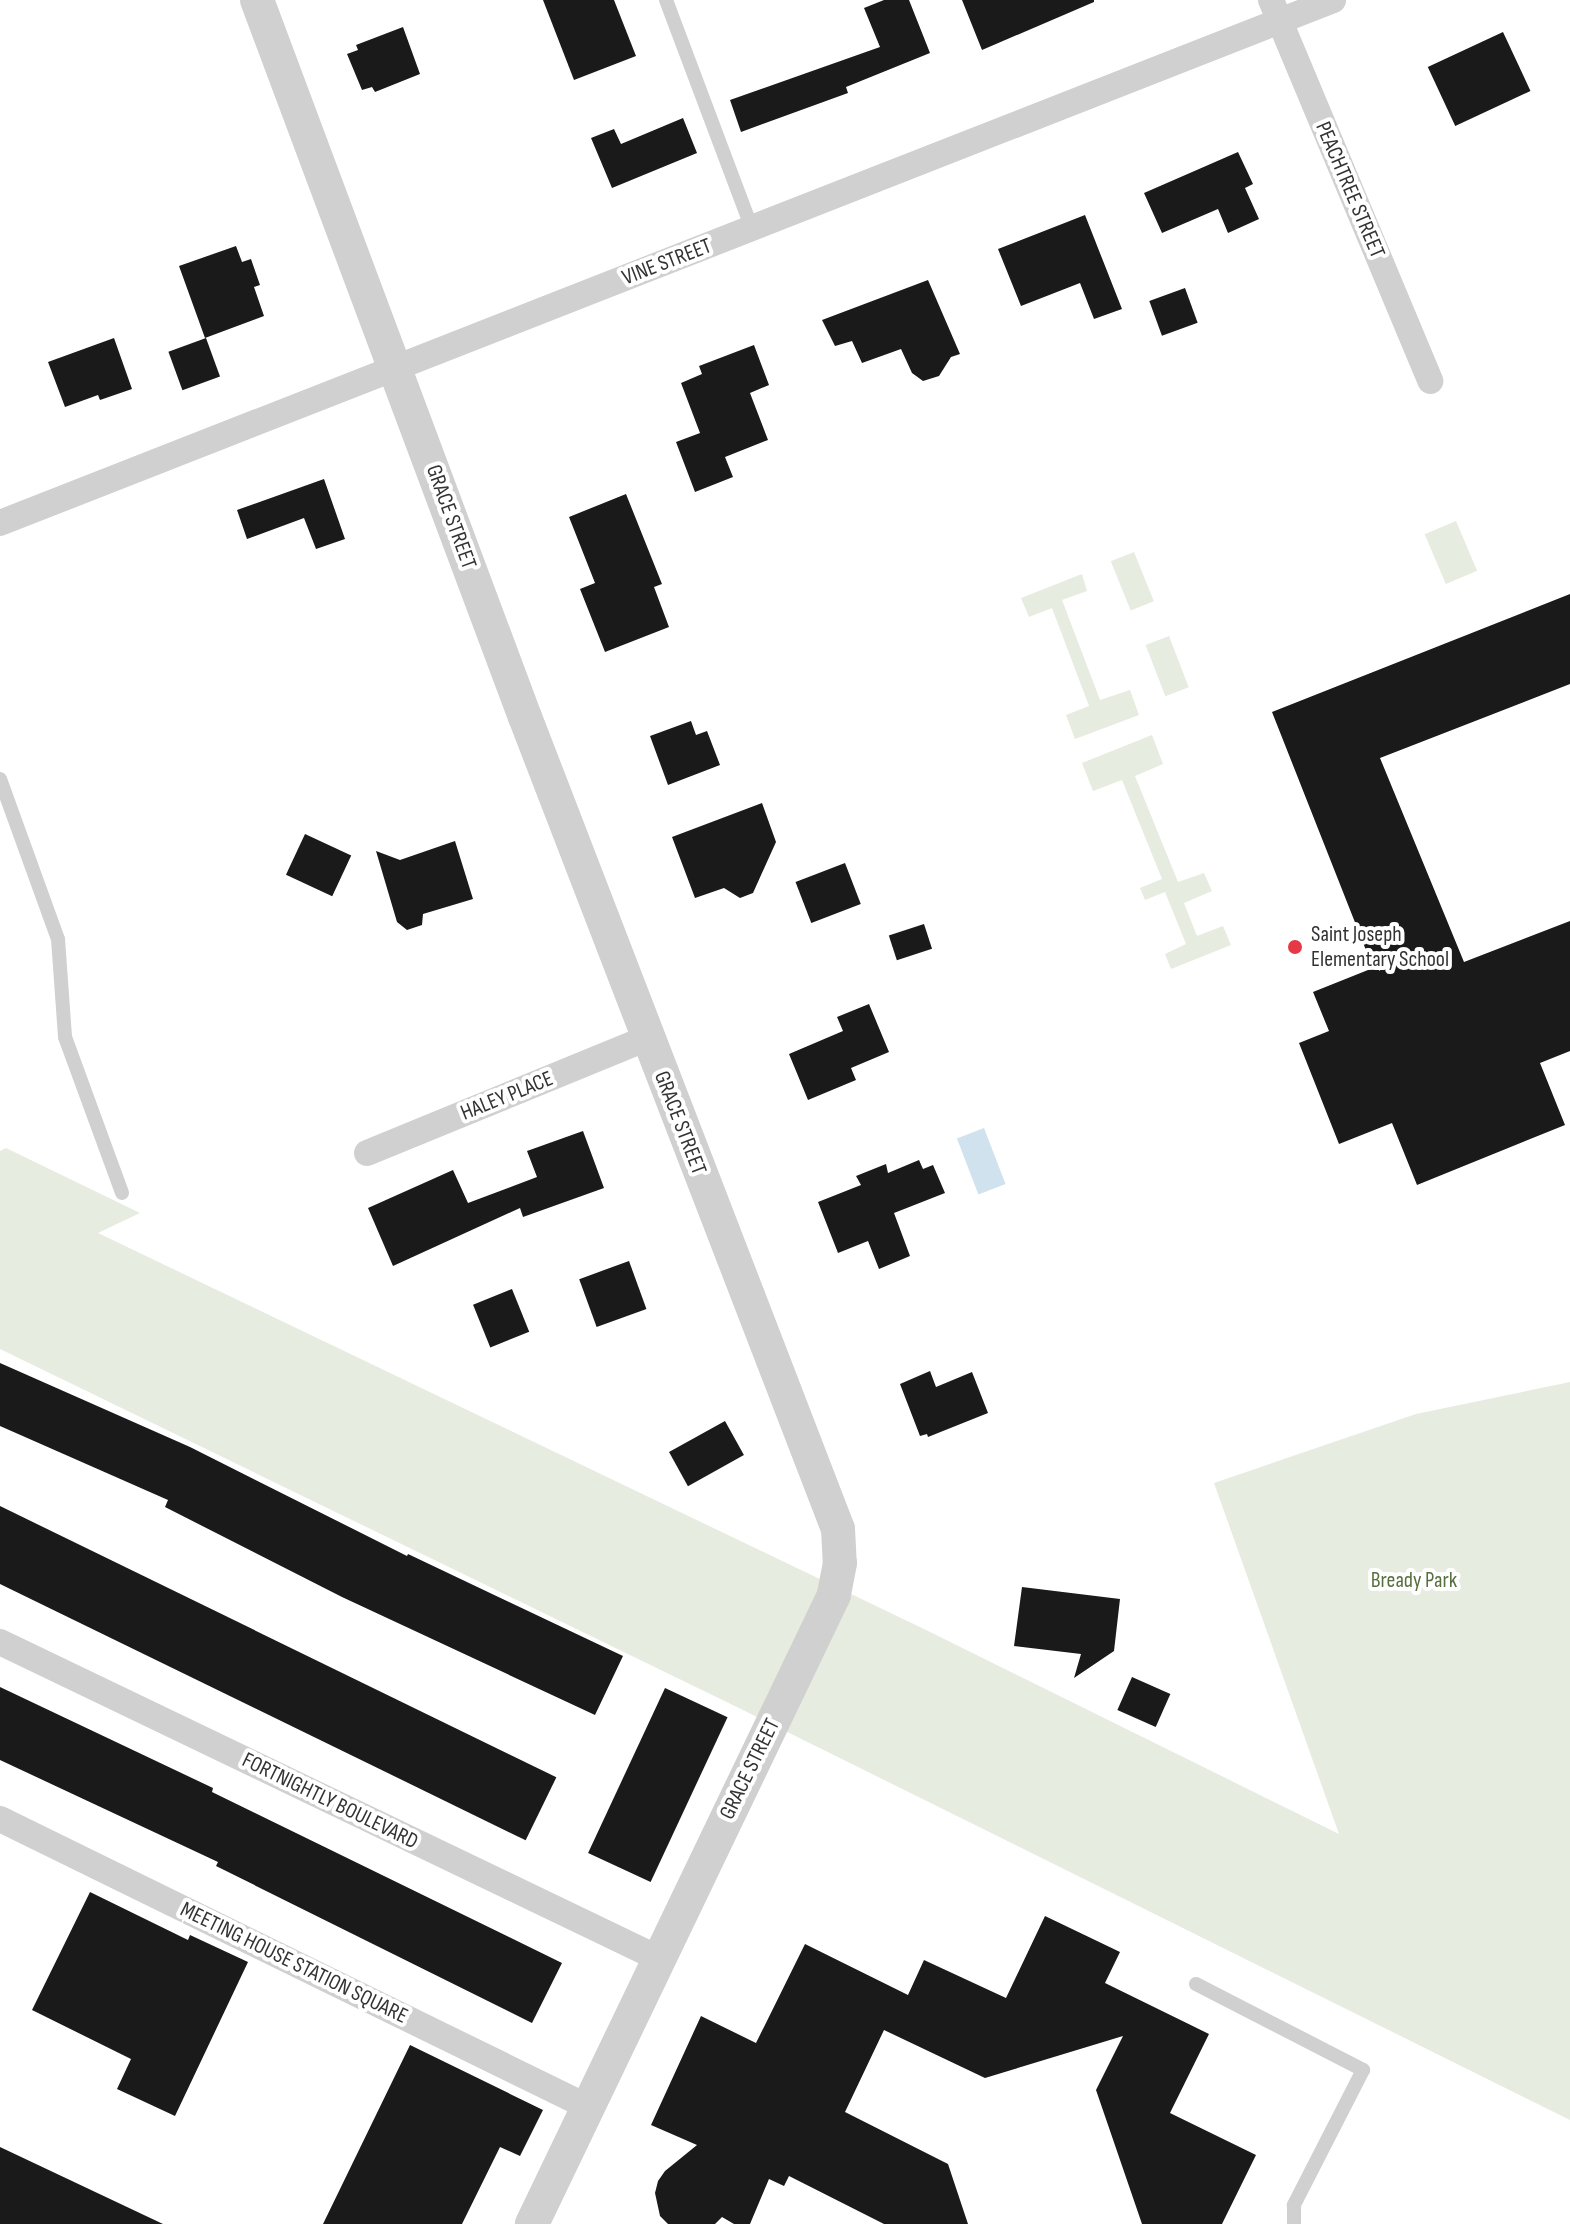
<!DOCTYPE html>
<html>
<head>
<meta charset="utf-8">
<style>
	body { margin:0 }
	#map { position:relative; width:1570px; height:2224px; overflow:hidden; background:#fff; font-family:"Sofia Sans Condensed",sans-serif }
	div>[style] { position:absolute }
	.green>* { inset:0; background:#e6ecdf; transform-origin:0 0 }
	.water>* { inset:0; background:#cfe2ee; transform-origin:0 0 }
	.building>* { inset:0; background:#1a1a1a; transform-origin:0 0 }
	.service>* { height:14px; margin:-7px; padding:0 7px; transform-origin:7px; border-radius:7px; background:#d0d0d0 }
	.minor>* { height:26px; margin:-13px; padding:0 13px; transform-origin:13px; border-radius:13px; background:#d0d0d0 }
	.tertiary>* { height:34px; margin:-17px; padding:0 17px; transform-origin:17px; border-radius:17px; background:#d0d0d0 }
	.dots>* { width:22px; height:22px; translate:-50% -50%; box-sizing:border-box; border:4px solid #fff; border-radius:50% }
	span { translate:-50% -50%; white-space:nowrap; text-align:center; line-height:1.15; -webkit-text-stroke:8px #fff; paint-order:stroke }
	.street-label { font-size:22px; color:#333 }
	.poi-label { font-size:22px; color:#333 }
	.left { translate:0 -50%; text-align:left }
	.park-label { font-size:22px; color:#56703f }
</style>
</head>
<body>
<div id="map">
	<div class="green">
		<i style="left:1456px;top:521px;width:54px;height:34px;rotate:67deg"></i>
		<i style="left:1134px;top:552px;width:53px;height:25px;rotate:68deg"></i>
		<i style="clip-path:polygon(1082px 574px,1087px 591px,1062px 600px,1100px 700px,1130px 690px,1139px 715px,1075px 739px,1066px 715px,1089px 706px,1052px 608px,1029px 617px,1021px 598px)"></i>
		<i style="left:1169px;top:636px;width:55px;height:25px;rotate:69deg"></i>
		<i style="clip-path:polygon(1152px 735px,1163px 764px,1135px 776px,1178px 882px,1204px 873px,1212px 891px,1184px 903px,1197px 936px,1223px 926px,1231px 945px,1171px 969px,1165px 954px,1186px 944px,1165px 892px,1145px 900px,1140px 888px,1162px 879px,1122px 780px,1093px 791px,1082px 763px)"></i>
		<i style="clip-path:polygon(6px 1148px,140px 1213px,98px 1233px,924px 1629px,1339px 1834px,1214px 1483px,1416px 1414px,1570px 1382px,1570px 2120px,739px 1708px,0 1349px,0 1151px)"></i>
	</div>
	<div class="water">
		<i style="left:984px;top:1128px;width:60px;height:29px;rotate:69deg"></i>
	</div>
	<div class="building">
		<i style="clip-path:polygon(543px 0,614px 0,636px 56px,574px 80px)"></i>
		<i style="clip-path:polygon(884px 0,909px 0,930px 53px,846px 87px,848px 93px,741px 132px,730px 100px,880px 47px,864px 8px)"></i>
		<i style="clip-path:polygon(962px 0,1094px 0,1094px 2px,982px 50px)"></i>
		<i style="clip-path:polygon(403px 27px,420px 74px,375px 92px,372px 87px,362px 90px,347px 54px,358px 50px,356px 45px)"></i>
		<i style="left:1503px;top:32px;width:65px;height:83px;rotate:65deg"></i>
		<i style="clip-path:polygon(683px 118px,697px 153px,612px 188px,591px 138px,614px 129px,621px 144px)"></i>
		<i style="clip-path:polygon(1238px 152px,1253px 184px,1245px 188px,1259px 219px,1228px 233px,1218px 209px,1162px 233px,1144px 193px)"></i>
		<i style="clip-path:polygon(1085px 215px,1122px 309px,1094px 319px,1080px 283px,1021px 306px,998px 249px)"></i>
		<i style="clip-path:polygon(236px 246px,242px 262px,251px 259px,260px 285px,254px 287px,264px 316px,205px 338px,179px 266px)"></i>
		<i style="clip-path:polygon(928px 280px,960px 354px,951px 357px,939px 376px,923px 381px,912px 373px,901px 349px,862px 363px,852px 341px,835px 346px,822px 320px)"></i>
		<i style="left:1185px;top:288px;width:37px;height:38px;rotate:70deg"></i>
		<i style="clip-path:polygon(114px 338px,132px 389px,100px 400px,98px 395px,65px 407px,48px 362px)"></i>
		<i style="left:206px;top:338px;width:41px;height:40px;rotate:70deg"></i>
		<i style="clip-path:polygon(754px 345px,769px 385px,750px 393px,768px 440px,725px 457px,733px 477px,695px 492px,676px 442px,700px 433px,681px 383px,702px 374px,699px 366px)"></i>
		<i style="clip-path:polygon(324px 479px,345px 539px,316px 549px,304px 518px,247px 539px,237px 510px)"></i>
		<i style="clip-path:polygon(626px 494px,662px 584px,654px 587px,669px 627px,605px 652px,580px 589px,595px 583px,569px 517px)"></i>
		<i style="clip-path:polygon(1570px 594px,1570px 684px,1380px 758px,1464px 962px,1570px 921px,1570px 1051px,1540px 1063px,1565px 1125px,1417px 1185px,1392px 1123px,1339px 1144px,1299px 1043px,1329px 1031px,1313px 992px,1373px 968px,1272px 712px)"></i>
		<i style="clip-path:polygon(691px 721px,696px 735px,707px 731px,720px 765px,668px 785px,650px 736px)"></i>
		<i style="clip-path:polygon(762px 803px,776px 842px,753px 893px,740px 898px,724px 888px,695px 898px,672px 837px)"></i>
		<i style="left:305px;top:834px;width:51px;height:45px;rotate:25deg"></i>
		<i style="clip-path:polygon(455px 841px,473px 899px,423px 914px,422px 925px,407px 930px,397px 922px,376px 851px,400px 860px)"></i>
		<i style="left:845px;top:863px;width:44px;height:53px;rotate:69deg"></i>
		<i style="left:924px;top:924px;width:26px;height:37px;rotate:72deg"></i>
		<i style="clip-path:polygon(869px 1004px,889px 1052px,851px 1068px,856px 1080px,808px 1100px,789px 1054px,843px 1031px,837px 1017px)"></i>
		<i style="clip-path:polygon(583px 1131px,604px 1188px,523px 1217px,520px 1208px,393px 1266px,368px 1208px,453px 1170px,468px 1203px,537px 1177px,527px 1151px)"></i>
		<i style="clip-path:polygon(919px 1160px,923px 1169px,933px 1165px,945px 1193px,894px 1213px,910px 1256px,879px 1269px,868px 1241px,838px 1253px,818px 1202px,861px 1185px,856px 1176px,886px 1164px,888px 1173px)"></i>
		<i style="left:629px;top:1261px;width:51px;height:53px;rotate:70deg"></i>
		<i style="left:512px;top:1289px;width:46px;height:42px;rotate:68deg"></i>
		<i style="clip-path:polygon(0 1363px,190px 1447px,407px 1556px,408px 1554px,623px 1656px,595px 1715px,342px 1597px,165px 1507px,168px 1500px,0 1426px)"></i>
		<i style="clip-path:polygon(930px 1371px,936px 1387px,972px 1372px,988px 1413px,928px 1437px,927px 1434px,920px 1436px,900px 1384px)"></i>
		<i style="left:725px;top:1421px;width:39px;height:64px;rotate:61deg"></i>
		<i style="left:0;top:1506px;width:619px;height:70px;rotate:26deg"></i>
		<i style="clip-path:polygon(1022px 1587px,1120px 1599px,1114px 1651px,1074px 1678px,1081px 1654px,1014px 1646px)"></i>
		<i style="left:1132px;top:1677px;width:42px;height:36px;rotate:24deg"></i>
		<i style="clip-path:polygon(0 1687px,213px 1788px,212px 1792px,562px 1963px,532px 2023px,216px 1866px,218px 1862px,0 1760px)"></i>
		<i style="left:665px;top:1688px;width:69px;height:182px;rotate:25deg"></i>
		<i style="clip-path:polygon(90px 1892px,188px 1940px,190px 1935px,248px 1962px,175px 2116px,117px 2089px,131px 2059px,32px 2010px)"></i>
		<i style="clip-path:polygon(1045px 1916px,1120px 1952px,1105px 1983px,1209px 2034px,1170px 2113px,1256px 2155px,1222px 2224px,1142px 2224px,1096px 2090px,1123px 2036px,985px 2078px,884px 2030px,845px 2112px,948px 2164px,968px 2224px,884px 2224px,789px 2176px,784px 2186px,769px 2179px,750px 2224px,734px 2224px,722px 2217px,715px 2224px,668px 2224px,660px 2216px,655px 2193px,658px 2181px,665px 2171px,697px 2145px,651px 2125px,701px 2016px,756px 2043px,805px 1944px,908px 1995px,924px 1960px,1006px 1998px)"></i>
		<i style="clip-path:polygon(410px 2045px,543px 2110px,520px 2156px,500px 2147px,462px 2224px,323px 2224px)"></i>
		<i style="clip-path:polygon(0 2147px,163px 2224px,0 2224px)"></i>
	</div>
	<div class="service">
		<i style="left:666px;top:0;width:245px;rotate:69.4deg"></i>
		<i style="left:0;top:779px;width:170px;rotate:70.1deg"></i>
		<i style="left:58px;top:939px;width:98px;rotate:85.9deg"></i>
		<i style="left:65px;top:1037px;width:166px;rotate:69.9deg"></i>
		<i style="left:1196px;top:1984px;width:188px;rotate:27.2deg"></i>
		<i style="left:1363px;top:2070px;width:152px;rotate:117.1deg"></i>
		<i style="left:1294px;top:2205px;width:19px;rotate:90deg"></i>
	</div>
	<div class="minor">
		<i style="left:1271px;top:0;width:413px;rotate:67.3deg"></i>
		<i style="left:0;top:523px;width:1432px;rotate:-21.42deg"></i>
		<i style="left:367px;top:1153px;width:304px;rotate:-22.3deg"></i>
		<i style="left:0;top:1642px;width:732px;rotate:25.66deg"></i>
		<i style="left:0;top:1819px;width:655px;rotate:26.1deg"></i>
	</div>
	<div class="tertiary">
		<i style="left:257px;top:0;width:765px;rotate:69.51deg"></i>
		<i style="left:525px;top:717px;width:870px;rotate:68.92deg"></i>
		<i style="left:838px;top:1529px;width:34px;rotate:87deg"></i>
		<i style="left:840px;top:1563px;width:33px;rotate:101deg"></i>
		<i style="left:834px;top:1595px;width:698px;rotate:115.65deg"></i>
	</div>
	<div class="dots">
		<i style="left:1295px;top:947px;background:#e63946"></i>
	</div>
	<div class="street-label">
		<span style="left:1350px;top:190px;rotate:67deg">PEACHTREE STREET</span>
		<span style="left:667px;top:262px;rotate:-21deg">VINE STREET</span>
		<span style="left:451px;top:517px;rotate:70deg">GRACE STREET</span>
		<span style="left:507px;top:1096px;rotate:-22deg">HALEY PLACE</span>
		<span style="left:680px;top:1123px;rotate:69deg">GRACE STREET</span>
		<span style="left:750px;top:1769px;rotate:-64deg">GRACE STREET</span>
		<span style="left:330px;top:1801px;rotate:26deg">FORTNIGHTLY BOULEVARD</span>
		<span style="left:294px;top:1963px;rotate:26deg">MEETING HOUSE STATION SQUARE</span>
	</div>
	<div class="poi-label">
		<span class="left" style="left:1311px;top:947px">Saint Joseph<br>Elementary School</span>
	</div>
	<div class="park-label">
		<span style="left:1414px;top:1581px">Bready Park</span>
	</div>
</div>
</body>
</html>
